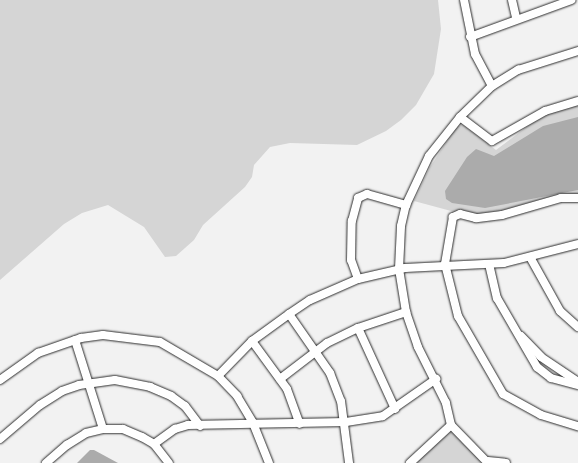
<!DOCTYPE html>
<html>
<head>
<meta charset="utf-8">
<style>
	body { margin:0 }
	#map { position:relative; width:578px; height:463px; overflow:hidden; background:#f2f2f2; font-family:"Balsamiq Sans",sans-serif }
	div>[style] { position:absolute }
	.green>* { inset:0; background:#d5d5d5 }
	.water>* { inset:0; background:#ababab }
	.roads { filter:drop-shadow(0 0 1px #2b2b2b) drop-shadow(0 0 1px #2b2b2b) }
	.minor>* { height:8px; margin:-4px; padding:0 4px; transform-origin:4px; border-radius:4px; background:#fff }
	span { translate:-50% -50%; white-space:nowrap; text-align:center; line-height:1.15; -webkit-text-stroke:4.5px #fff; paint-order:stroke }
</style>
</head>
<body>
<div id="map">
	<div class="green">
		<i style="clip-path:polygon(0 0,438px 0,441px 29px,434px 74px,416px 105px,401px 120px,386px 131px,357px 145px,290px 143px,270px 147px,254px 165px,252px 177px,245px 187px,203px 225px,194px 240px,176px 256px,165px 257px,144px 227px,108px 205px,82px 213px,64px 224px,0 280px)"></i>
		<i style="clip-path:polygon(578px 105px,578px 198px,501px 214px,466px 215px,414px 201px,430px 167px,457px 126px,463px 125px,496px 150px,541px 116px)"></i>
		<i style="clip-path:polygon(450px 432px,454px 433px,484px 463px,415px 463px)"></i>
	</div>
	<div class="water">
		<i style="clip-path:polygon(578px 117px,578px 190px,485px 208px,452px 203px,446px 199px,445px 191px,467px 157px,476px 149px,494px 156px,543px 126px)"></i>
		<i style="clip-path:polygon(90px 450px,94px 450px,118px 463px,77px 463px)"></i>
	</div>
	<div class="roads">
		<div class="minor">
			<i style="left:464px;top:0;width:55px;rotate:78.5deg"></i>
			<i style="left:475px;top:54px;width:36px;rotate:62deg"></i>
			<i style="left:512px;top:0;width:18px;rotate:77deg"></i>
			<i style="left:470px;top:37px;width:108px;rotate:-20.1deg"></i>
			<i style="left:460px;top:117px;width:40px;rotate:37deg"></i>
			<i style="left:492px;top:141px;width:61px;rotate:-29.5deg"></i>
			<i style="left:545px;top:111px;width:34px;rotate:-17deg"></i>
			<i style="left:578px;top:198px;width:17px;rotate:180deg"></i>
			<i style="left:561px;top:198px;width:61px;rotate:163.9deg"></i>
			<i style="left:502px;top:215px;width:26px;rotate:173deg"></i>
			<i style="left:476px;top:218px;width:16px;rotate:-166deg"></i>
			<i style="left:460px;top:214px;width:8px;rotate:157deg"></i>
			<i style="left:453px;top:217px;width:48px;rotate:99.7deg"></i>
			<i style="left:445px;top:264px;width:54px;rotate:76deg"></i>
			<i style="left:458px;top:316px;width:90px;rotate:60deg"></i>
			<i style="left:503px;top:394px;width:43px;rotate:28.9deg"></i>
			<i style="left:541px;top:415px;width:39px;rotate:17deg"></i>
			<i style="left:530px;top:257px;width:62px;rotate:60.9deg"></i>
			<i style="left:560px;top:311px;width:24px;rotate:42deg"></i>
			<i style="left:489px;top:264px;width:35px;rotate:77deg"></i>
			<i style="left:497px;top:298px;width:80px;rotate:59.9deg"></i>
			<i style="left:537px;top:367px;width:18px;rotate:38deg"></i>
			<i style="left:551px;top:378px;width:28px;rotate:15deg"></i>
			<i style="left:358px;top:279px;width:20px;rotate:-110deg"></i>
			<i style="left:351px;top:260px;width:39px;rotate:-89deg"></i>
			<i style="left:352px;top:221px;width:24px;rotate:-75deg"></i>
			<i style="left:358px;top:198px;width:10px;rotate:-24deg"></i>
			<i style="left:367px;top:194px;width:41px;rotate:15.8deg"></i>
			<i style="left:289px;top:314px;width:72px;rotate:55.2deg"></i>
			<i style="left:330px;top:373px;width:30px;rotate:69deg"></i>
			<i style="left:341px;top:401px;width:63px;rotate:82.6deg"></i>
			<i style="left:358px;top:328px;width:89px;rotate:65.4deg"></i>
			<i style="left:521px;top:336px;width:29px;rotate:46deg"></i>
			<i style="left:541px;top:357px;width:45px;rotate:34deg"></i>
			<i style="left:75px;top:340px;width:93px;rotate:72.5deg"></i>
			<i style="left:252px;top:341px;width:59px;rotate:53.9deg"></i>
			<i style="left:287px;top:389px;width:37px;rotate:70deg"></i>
			<i style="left:218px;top:376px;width:49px;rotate:-45.8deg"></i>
			<i style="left:252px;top:341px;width:46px;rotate:-36.1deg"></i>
			<i style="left:289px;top:314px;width:25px;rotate:-34deg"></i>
			<i style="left:310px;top:300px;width:52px;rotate:-23.6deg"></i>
			<i style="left:358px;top:279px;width:48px;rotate:-13.2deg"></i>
			<i style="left:405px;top:268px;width:99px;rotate:-2.9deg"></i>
			<i style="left:504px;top:263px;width:76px;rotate:-14.4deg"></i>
			<i style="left:280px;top:379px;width:59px;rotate:-37.5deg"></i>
			<i style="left:327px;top:343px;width:34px;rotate:-26deg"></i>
			<i style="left:358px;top:328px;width:51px;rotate:-18.4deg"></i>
			<i style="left:0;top:380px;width:47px;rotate:-35.4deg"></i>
			<i style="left:38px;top:353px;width:46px;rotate:-19.2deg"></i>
			<i style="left:81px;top:338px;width:22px;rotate:-8deg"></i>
			<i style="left:103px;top:335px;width:57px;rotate:7deg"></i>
			<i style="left:160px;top:342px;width:67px;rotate:30.4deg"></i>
			<i style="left:218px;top:376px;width:28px;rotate:46deg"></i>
			<i style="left:237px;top:396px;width:31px;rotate:59deg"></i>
			<i style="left:253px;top:423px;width:43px;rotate:68.2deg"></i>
			<i style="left:451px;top:425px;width:23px;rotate:-103deg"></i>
			<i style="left:446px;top:403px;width:63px;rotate:-116.6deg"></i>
			<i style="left:418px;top:347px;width:37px;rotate:-109deg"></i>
			<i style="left:406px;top:312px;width:44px;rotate:-99.2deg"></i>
			<i style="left:399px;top:269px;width:43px;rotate:-87.3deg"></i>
			<i style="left:401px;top:226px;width:22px;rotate:-77deg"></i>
			<i style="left:406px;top:205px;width:54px;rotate:-64.9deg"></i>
			<i style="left:429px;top:156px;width:50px;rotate:-51.5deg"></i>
			<i style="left:460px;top:117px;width:45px;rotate:-44.1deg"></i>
			<i style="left:492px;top:86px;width:31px;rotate:-32deg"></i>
			<i style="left:518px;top:70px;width:63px;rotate:-17.6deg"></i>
			<i style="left:0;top:439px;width:52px;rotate:-40.4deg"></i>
			<i style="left:40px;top:405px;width:26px;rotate:-32deg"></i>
			<i style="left:62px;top:391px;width:18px;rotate:-19deg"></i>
			<i style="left:79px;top:385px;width:36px;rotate:-8deg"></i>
			<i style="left:115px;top:380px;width:36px;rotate:11deg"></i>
			<i style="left:150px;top:387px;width:23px;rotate:23deg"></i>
			<i style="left:171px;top:396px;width:17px;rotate:36deg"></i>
			<i style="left:185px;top:406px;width:25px;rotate:53deg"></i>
			<i style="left:154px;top:444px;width:26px;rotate:-36deg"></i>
			<i style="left:175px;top:429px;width:14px;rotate:-17deg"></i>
			<i style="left:188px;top:425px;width:158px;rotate:-1.1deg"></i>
			<i style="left:346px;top:422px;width:37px;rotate:-9deg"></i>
			<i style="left:383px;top:416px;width:65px;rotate:-34.9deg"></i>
			<i style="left:488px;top:461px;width:18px;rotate:6deg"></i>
			<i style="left:46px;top:463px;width:28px;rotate:-41deg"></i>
			<i style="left:67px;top:445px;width:22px;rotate:-32deg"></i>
			<i style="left:86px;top:433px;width:17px;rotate:-13deg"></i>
			<i style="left:103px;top:429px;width:20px"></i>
			<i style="left:123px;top:429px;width:21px;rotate:23deg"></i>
			<i style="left:142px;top:437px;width:14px;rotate:30deg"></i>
			<i style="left:154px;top:444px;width:24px;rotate:52deg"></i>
			<i style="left:410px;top:463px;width:56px;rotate:-42.8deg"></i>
			<i style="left:451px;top:425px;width:53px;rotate:45.8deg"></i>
		</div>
	</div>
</div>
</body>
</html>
